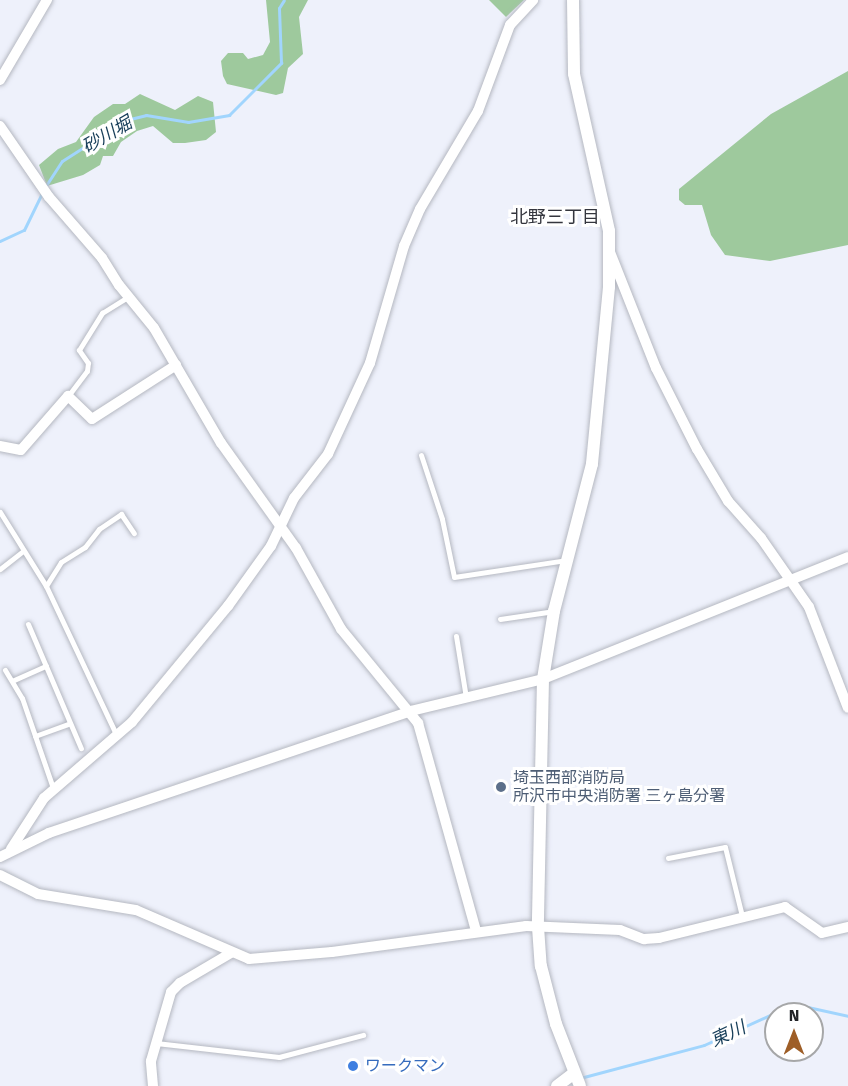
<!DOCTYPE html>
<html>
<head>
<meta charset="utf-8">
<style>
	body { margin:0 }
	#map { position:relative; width:848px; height:1086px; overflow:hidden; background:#eef1fb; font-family:"Fira Sans","Noto Sans JP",sans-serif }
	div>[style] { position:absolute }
	.forest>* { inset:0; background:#9ec99d }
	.stream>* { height:3px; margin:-1.5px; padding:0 1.5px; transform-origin:1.5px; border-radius:1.5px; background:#a1d5fd }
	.roads { filter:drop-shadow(0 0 2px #b5b8c1) drop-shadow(0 0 2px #b5b8c1) }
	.service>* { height:5px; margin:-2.5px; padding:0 2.5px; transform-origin:2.5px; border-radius:2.5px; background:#fff }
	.minor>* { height:10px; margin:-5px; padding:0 5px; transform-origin:5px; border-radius:5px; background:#fff }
	.tertiary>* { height:12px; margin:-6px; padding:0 6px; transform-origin:6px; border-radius:6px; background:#fff }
	.dots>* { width:16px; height:16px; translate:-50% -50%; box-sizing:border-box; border:3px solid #fff; border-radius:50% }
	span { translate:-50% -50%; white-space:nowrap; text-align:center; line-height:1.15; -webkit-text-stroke:6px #fff; paint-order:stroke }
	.service-label { font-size:16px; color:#4e5e75 }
	.left { translate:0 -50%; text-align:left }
	.shop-label { font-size:16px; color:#366cbe }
	.water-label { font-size:18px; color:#173e59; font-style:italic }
	.neighbourhood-label { font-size:18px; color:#34363e }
	.north { position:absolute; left:764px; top:1002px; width:60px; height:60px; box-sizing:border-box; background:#fff; border:2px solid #a6a7a8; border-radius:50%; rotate:0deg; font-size:16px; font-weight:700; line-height:24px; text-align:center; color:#212226 }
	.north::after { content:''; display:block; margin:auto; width:21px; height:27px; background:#9e5e27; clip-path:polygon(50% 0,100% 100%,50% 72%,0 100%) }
</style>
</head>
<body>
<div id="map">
	<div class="forest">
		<i style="clip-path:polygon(266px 0,308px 0,299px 17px,303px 54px,288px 68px,283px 93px,276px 95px,227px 84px,223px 76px,221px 61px,228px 53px,243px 53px,248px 59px,263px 55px,270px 42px)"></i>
		<i style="clip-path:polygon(489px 0,524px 0,506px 17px)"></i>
		<i style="clip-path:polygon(848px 71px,848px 245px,770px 261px,725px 255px,711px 235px,702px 205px,685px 205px,679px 200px,679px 189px,771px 114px)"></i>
		<i style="clip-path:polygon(140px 94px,175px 110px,198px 96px,213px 102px,216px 132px,206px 140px,185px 143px,173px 143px,153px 126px,137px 131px,121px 142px,113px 156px,103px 156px,100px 165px,83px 175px,47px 186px,39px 165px,58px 149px,76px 142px,94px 117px,113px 104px,125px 104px)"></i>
	</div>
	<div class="stream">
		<i style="left:45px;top:187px;width:31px;rotate:-57deg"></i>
		<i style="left:62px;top:161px;width:76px;rotate:-32.6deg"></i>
		<i style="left:126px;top:120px;width:21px;rotate:-14deg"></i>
		<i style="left:146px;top:115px;width:43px;rotate:9.5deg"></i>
		<i style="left:188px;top:122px;width:42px;rotate:-9.7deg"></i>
		<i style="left:229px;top:115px;width:74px;rotate:-45deg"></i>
		<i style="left:281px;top:63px;width:55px;rotate:-92.1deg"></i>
		<i style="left:279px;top:8px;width:9px;rotate:-58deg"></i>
		<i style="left:0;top:241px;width:26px;rotate:-25deg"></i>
		<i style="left:24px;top:230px;width:41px;rotate:-64.1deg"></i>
		<i style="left:580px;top:1078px;width:128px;rotate:-14.9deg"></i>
		<i style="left:704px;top:1045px;width:99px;rotate:-24.5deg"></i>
		<i style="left:794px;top:1004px;width:55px;rotate:12.5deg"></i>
	</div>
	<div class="roads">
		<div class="service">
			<i style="left:68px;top:396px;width:31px;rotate:-53deg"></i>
			<i style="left:87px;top:371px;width:8px;rotate:-83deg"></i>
			<i style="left:88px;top:363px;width:16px;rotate:-125deg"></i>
			<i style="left:79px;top:350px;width:44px;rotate:-58.1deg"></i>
			<i style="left:102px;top:313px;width:31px;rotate:-32deg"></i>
			<i style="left:421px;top:455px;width:67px;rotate:71.8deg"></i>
			<i style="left:442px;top:519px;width:59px;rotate:78.3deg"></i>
			<i style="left:454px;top:577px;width:113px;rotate:-8.6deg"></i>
			<i style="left:0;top:512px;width:87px;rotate:58.1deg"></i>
			<i style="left:46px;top:586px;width:166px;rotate:64.7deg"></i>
			<i style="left:0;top:569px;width:29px;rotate:-38deg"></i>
			<i style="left:46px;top:586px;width:28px;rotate:-58deg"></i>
			<i style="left:61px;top:562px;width:28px;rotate:-32deg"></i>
			<i style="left:85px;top:547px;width:23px;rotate:-52deg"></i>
			<i style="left:99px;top:529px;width:27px;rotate:-34deg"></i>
			<i style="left:121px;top:514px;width:23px;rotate:56deg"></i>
			<i style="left:500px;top:619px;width:55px;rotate:-8.4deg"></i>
			<i style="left:28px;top:624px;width:135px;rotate:66.9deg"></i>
			<i style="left:456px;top:636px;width:63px;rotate:80.8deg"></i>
			<i style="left:5px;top:670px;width:33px;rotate:59deg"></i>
			<i style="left:22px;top:698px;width:95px;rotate:71deg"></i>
			<i style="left:14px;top:680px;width:35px;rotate:-24deg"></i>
			<i style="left:35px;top:736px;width:37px;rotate:-20deg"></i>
			<i style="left:668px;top:858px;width:58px;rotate:-10.9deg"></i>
			<i style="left:725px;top:847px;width:71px;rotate:76.2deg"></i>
			<i style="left:156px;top:1043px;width:124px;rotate:6.5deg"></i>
			<i style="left:279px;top:1057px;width:87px;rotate:-14.7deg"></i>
		</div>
		<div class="minor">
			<i style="left:0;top:80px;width:93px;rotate:-59.6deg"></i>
			<i style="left:0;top:126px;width:86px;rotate:55.4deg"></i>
			<i style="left:49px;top:197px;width:81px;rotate:49deg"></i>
			<i style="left:102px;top:258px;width:32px;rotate:58deg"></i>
			<i style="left:119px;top:285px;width:55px;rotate:50.9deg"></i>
			<i style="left:154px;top:328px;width:133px;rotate:59.8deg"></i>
			<i style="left:221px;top:443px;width:129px;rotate:54.5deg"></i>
			<i style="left:296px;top:548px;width:93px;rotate:60.9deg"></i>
			<i style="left:341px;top:629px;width:122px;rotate:50.7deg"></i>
			<i style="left:418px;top:723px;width:216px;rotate:74.4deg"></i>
			<i style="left:610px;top:252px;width:125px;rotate:68.4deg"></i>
			<i style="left:656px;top:368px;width:91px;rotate:63.2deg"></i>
			<i style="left:697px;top:449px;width:61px;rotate:59.2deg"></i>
			<i style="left:728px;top:501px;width:50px;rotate:48.3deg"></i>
			<i style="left:761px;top:538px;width:84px;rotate:55.2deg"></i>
			<i style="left:809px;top:607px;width:108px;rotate:68.9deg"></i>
			<i style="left:0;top:446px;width:21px;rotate:11deg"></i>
			<i style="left:21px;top:450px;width:72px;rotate:-49deg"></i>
			<i style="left:68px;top:396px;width:33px;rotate:44deg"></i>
			<i style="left:92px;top:419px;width:100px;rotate:-32.7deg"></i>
			<i style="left:11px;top:849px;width:61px;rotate:-57.1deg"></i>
			<i style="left:44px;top:798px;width:116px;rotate:-40.8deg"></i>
			<i style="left:132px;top:722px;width:151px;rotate:-50.4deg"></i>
			<i style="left:228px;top:606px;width:74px;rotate:-54.4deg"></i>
			<i style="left:271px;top:546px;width:53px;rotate:-64.4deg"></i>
			<i style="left:294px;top:498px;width:56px;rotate:-52.3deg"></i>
			<i style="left:328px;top:454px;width:100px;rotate:-65.2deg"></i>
			<i style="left:370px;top:363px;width:122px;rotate:-73.8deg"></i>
			<i style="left:404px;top:246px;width:40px;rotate:-66.6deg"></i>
			<i style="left:420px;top:209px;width:114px;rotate:-59.4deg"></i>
			<i style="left:478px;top:111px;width:92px;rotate:-69.6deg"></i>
			<i style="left:510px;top:25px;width:34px;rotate:-47deg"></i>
			<i style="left:0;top:857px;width:55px;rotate:-26.1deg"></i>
			<i style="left:49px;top:833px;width:382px;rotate:-18.6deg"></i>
			<i style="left:411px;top:711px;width:136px;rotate:-13.6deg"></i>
			<i style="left:543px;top:679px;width:328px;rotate:-21.8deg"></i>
			<i style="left:0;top:875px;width:42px;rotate:26.6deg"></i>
			<i style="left:38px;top:894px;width:99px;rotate:9.3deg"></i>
			<i style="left:136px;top:910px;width:123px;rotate:23.4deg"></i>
			<i style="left:249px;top:959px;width:83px;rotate:-4.8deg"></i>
			<i style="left:332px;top:952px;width:196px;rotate:-7.6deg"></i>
			<i style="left:526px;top:926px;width:94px;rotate:2.4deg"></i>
			<i style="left:620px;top:930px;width:26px;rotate:21deg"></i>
			<i style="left:644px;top:939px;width:15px;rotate:-4deg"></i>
			<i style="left:659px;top:938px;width:130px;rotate:-13.8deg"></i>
			<i style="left:785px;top:907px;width:45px;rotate:35.1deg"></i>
			<i style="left:822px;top:933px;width:27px;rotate:-13deg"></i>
			<i style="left:153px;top:1086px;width:25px;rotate:-95deg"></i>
			<i style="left:151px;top:1061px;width:72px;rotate:-73.8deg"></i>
			<i style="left:171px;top:992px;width:13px;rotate:-45deg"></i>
			<i style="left:180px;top:983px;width:59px;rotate:-30.5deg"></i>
		</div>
		<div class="tertiary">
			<i style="left:573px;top:0;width:74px;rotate:89.2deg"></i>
			<i style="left:574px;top:74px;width:161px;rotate:77.4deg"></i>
			<i style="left:609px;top:231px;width:56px;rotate:90deg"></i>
			<i style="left:609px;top:287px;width:178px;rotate:95.5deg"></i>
			<i style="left:592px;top:464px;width:152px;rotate:104.5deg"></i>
			<i style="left:554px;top:611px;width:69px;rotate:99.2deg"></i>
			<i style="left:543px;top:679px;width:248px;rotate:91.2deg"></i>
			<i style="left:538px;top:927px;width:39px;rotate:86deg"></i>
			<i style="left:541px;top:966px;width:60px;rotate:75.5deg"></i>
			<i style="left:556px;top:1024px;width:66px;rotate:68.8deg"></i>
			<i style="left:557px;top:1086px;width:21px;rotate:-37deg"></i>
		</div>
	</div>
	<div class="dots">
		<i style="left:501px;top:787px;background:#5c6f8a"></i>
		<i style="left:353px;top:1066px;background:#3f7fe0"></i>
	</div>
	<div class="service-label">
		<span class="left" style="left:513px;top:787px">埼玉西部消防局<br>所沢市中央消防署 三ヶ島分署</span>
	</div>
	<div class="shop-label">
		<span class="left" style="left:365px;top:1066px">ワークマン</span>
	</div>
	<div class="water-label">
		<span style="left:107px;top:135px;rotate:-30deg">砂川堀</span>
		<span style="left:728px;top:1034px;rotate:-25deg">東川</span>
	</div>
	<div class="neighbourhood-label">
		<span style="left:555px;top:217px">北野三丁目</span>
	</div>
	<div class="north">N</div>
</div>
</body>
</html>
